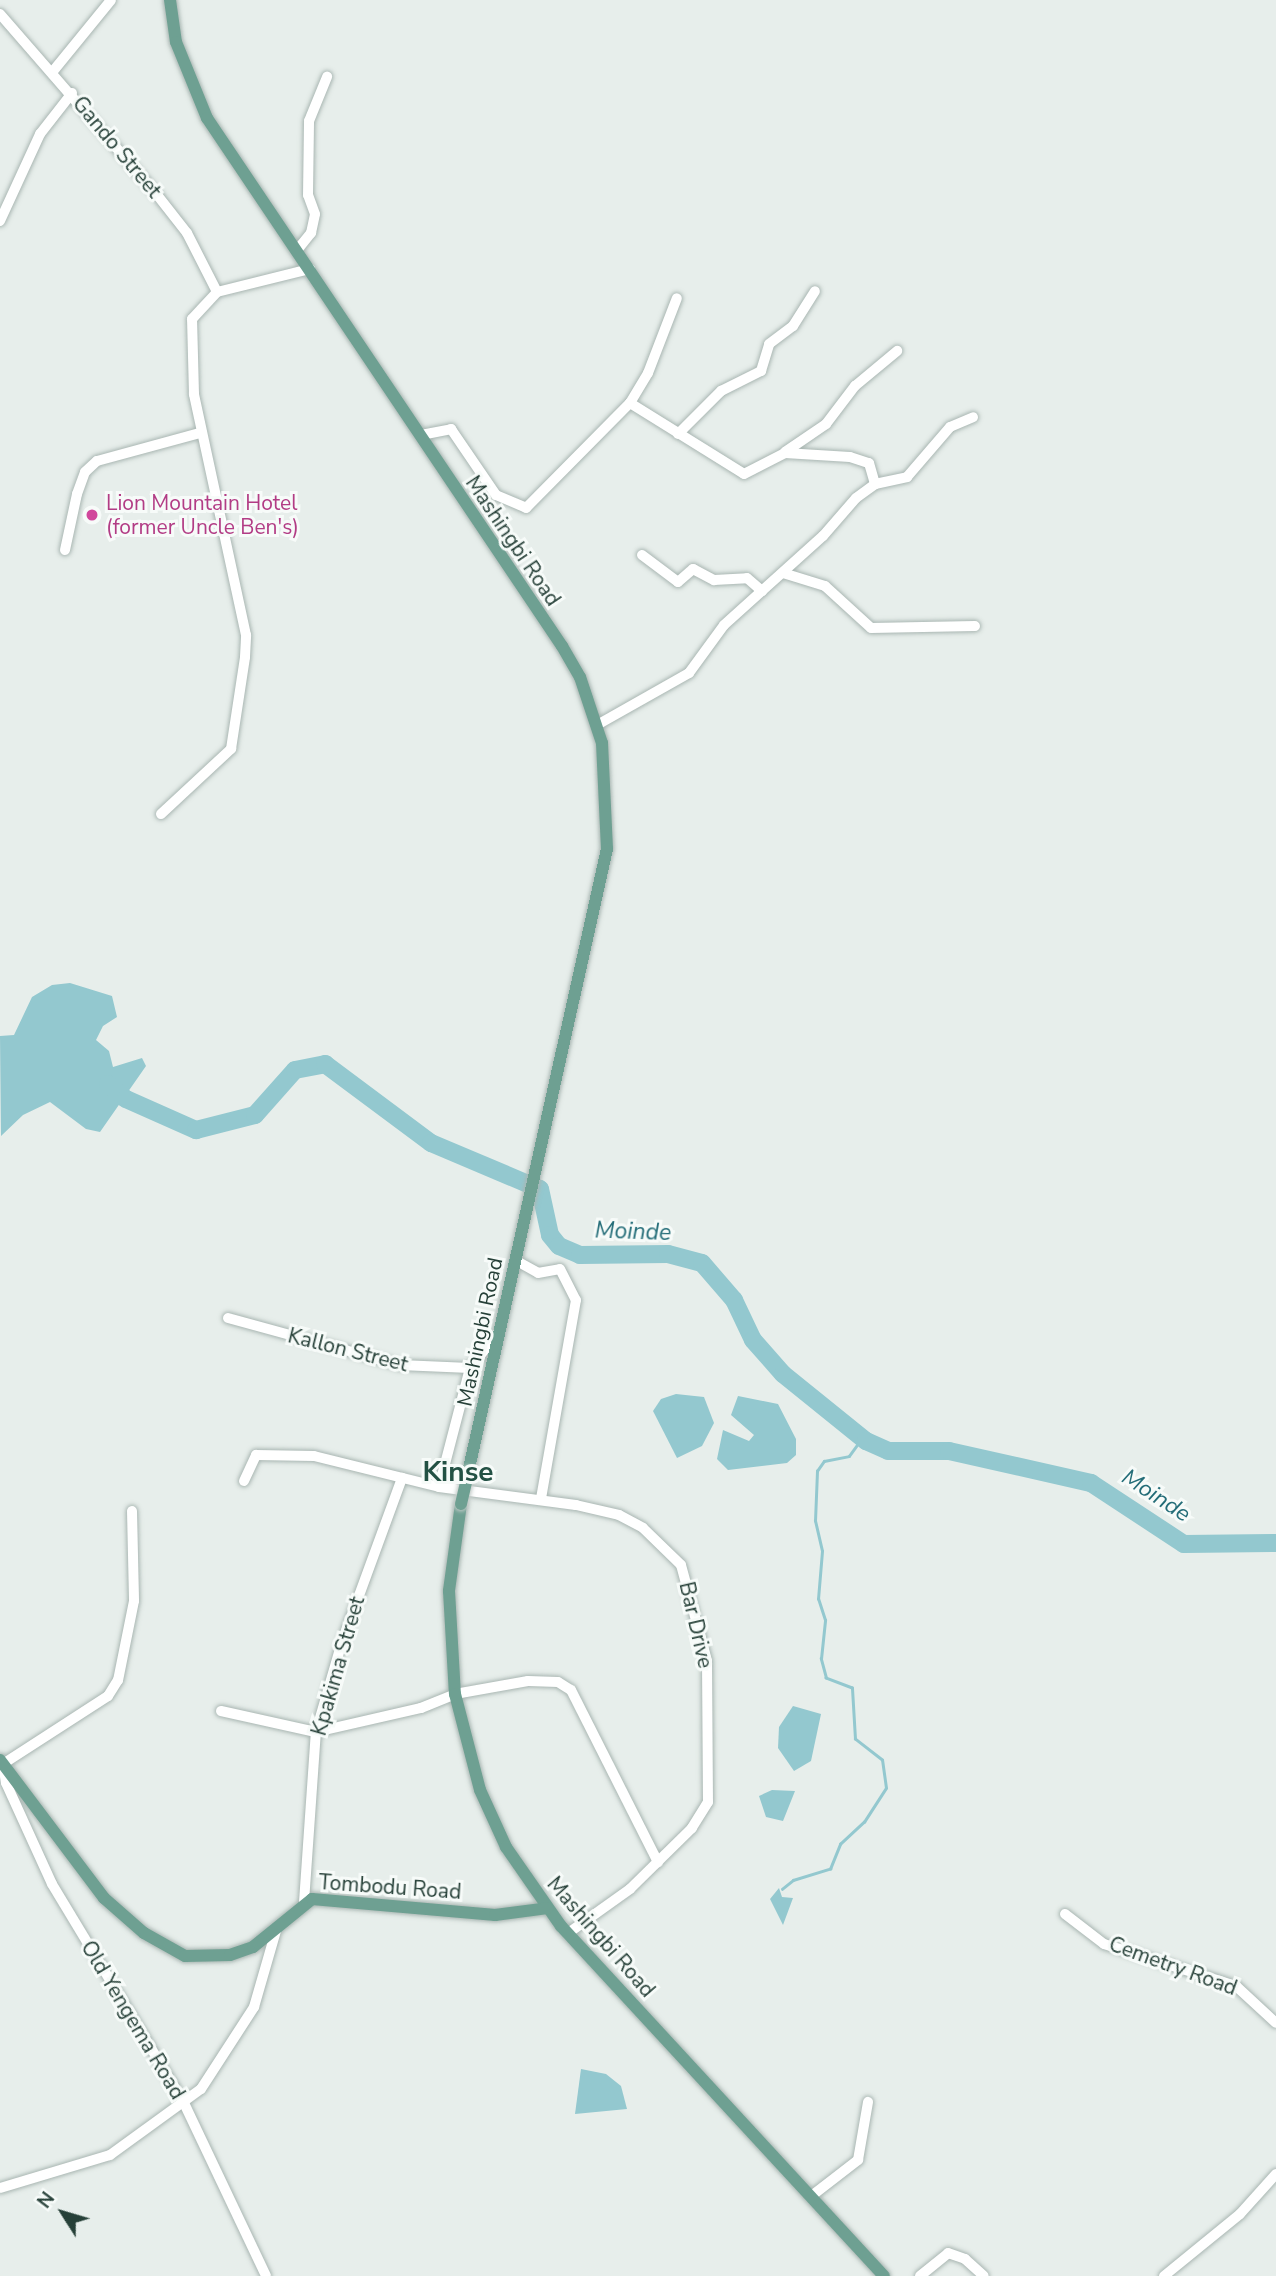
<!DOCTYPE html>
<html>
<head>
<meta charset="utf-8">
<style>
	body { margin:0 }
	#map { position:relative; width:1276px; height:2276px; overflow:hidden; background:#e7eeeb; font-family:"Nunito Sans",sans-serif }
	div>[style] { position:absolute }
	.water>* { inset:0; background:#93c8cf }
	.stream>* { height:2.5px; margin:-1.25px; padding:0 1.25px; transform-origin:1.25px; border-radius:1.25px; background:#93c8cf }
	.river>* { height:18px; margin:-9px; padding:0 9px; transform-origin:9px; border-radius:9px; background:#93c8cf }
	.roads { filter:drop-shadow(0 0 2px #a9b6b2) drop-shadow(0 0 2px #a9b6b2) }
	.minor>* { height:10px; margin:-5px; padding:0 5px; transform-origin:5px; border-radius:5px; background:#fff }
	.major>* { height:12px; margin:-6px; padding:0 6px; transform-origin:6px; border-radius:6px; background:#6ea092 }
	.bridges { filter:drop-shadow(0 0 2px #c2cac7) drop-shadow(0 0 2px #c2cac7) }
	.major-bridge>* { height:12px; margin:-6px; padding:0 6px; transform-origin:6px; border-radius:6px; background:#6ea092 }
	.dots>* { width:19px; height:19px; translate:-50% -50%; box-sizing:border-box; border:4px solid #f7fbf9; border-radius:50% }
	span { translate:-50% -50%; white-space:nowrap; text-align:center; line-height:1.15; -webkit-text-stroke:6px #f7fbf9; paint-order:stroke }
	.street-label { font-size:21px; color:#264038 }
	.hotel-label { font-size:21px; color:#b23c85 }
	.left { translate:0 -50%; text-align:left }
	.water-label { font-size:23px; color:#246d78; font-style:italic }
	.district-label { font-size:28px; color:#235144; font-weight:700 }
	.north { position:absolute; left:28px; top:2178px; width:70px; height:70px; -webkit-text-stroke:5px #f7fbf9; paint-order:stroke; rotate:307deg; font-size:19px; font-weight:700; line-height:28px; text-align:center; color:#264038 }
	.north::after { content:''; display:block; margin:auto; width:24px; height:32px; background:#264038; clip-path:polygon(50% 0,100% 100%,50% 72%,0 100%) }
</style>
</head>
<body>
<div id="map">
	<div class="water">
		<i style="clip-path:polygon(70px 983px,112px 996px,117px 1017px,103px 1026px,96px 1040px,109px 1051px,113px 1067px,142px 1058px,146px 1066px,100px 1132px,86px 1129px,50px 1102px,23px 1115px,1px 1136px,0 1036px,14px 1035px,32px 997px,52px 985px)"></i>
		<i style="clip-path:polygon(676px 1394px,704px 1397px,714px 1423px,702px 1446px,677px 1458px,653px 1411px,661px 1399px)"></i>
		<i style="clip-path:polygon(738px 1396px,778px 1404px,796px 1439px,796px 1455px,787px 1463px,728px 1470px,717px 1459px,723px 1430px,749px 1441px,754px 1435px,731px 1415px)"></i>
		<i style="clip-path:polygon(793px 1706px,821px 1714px,811px 1761px,794px 1771px,778px 1748px,779px 1727px)"></i>
		<i style="clip-path:polygon(772px 1790px,795px 1791px,783px 1821px,766px 1817px,759px 1796px)"></i>
		<i style="clip-path:polygon(779px 1888px,782px 1897px,793px 1898px,783px 1925px,770px 1899px)"></i>
		<i style="clip-path:polygon(581px 2069px,606px 2074px,621px 2086px,627px 2109px,575px 2114px)"></i>
	</div>
	<div class="stream">
		<i style="left:782px;top:1889px;width:14px;rotate:-39deg"></i>
		<i style="left:793px;top:1880px;width:39px;rotate:-17deg"></i>
		<i style="left:830px;top:1869px;width:27px;rotate:-68deg"></i>
		<i style="left:840px;top:1844px;width:33px;rotate:-43deg"></i>
		<i style="left:864px;top:1822px;width:40px;rotate:-57.1deg"></i>
		<i style="left:886px;top:1788px;width:28px;rotate:-98deg"></i>
		<i style="left:882px;top:1760px;width:34px;rotate:-142deg"></i>
		<i style="left:855px;top:1739px;width:51px;rotate:-93.4deg"></i>
		<i style="left:852px;top:1688px;width:28px;rotate:-159deg"></i>
		<i style="left:826px;top:1678px;width:20px;rotate:-105deg"></i>
		<i style="left:821px;top:1659px;width:39px;rotate:-84deg"></i>
		<i style="left:825px;top:1620px;width:22px;rotate:-108deg"></i>
		<i style="left:818px;top:1599px;width:48px;rotate:-85.2deg"></i>
		<i style="left:822px;top:1551px;width:31px;rotate:-103deg"></i>
		<i style="left:815px;top:1521px;width:50px;rotate:-87.7deg"></i>
		<i style="left:817px;top:1471px;width:12px;rotate:-55deg"></i>
		<i style="left:824px;top:1461px;width:25px;rotate:-11deg"></i>
		<i style="left:849px;top:1456px;width:22px;rotate:-54deg"></i>
	</div>
	<div class="river">
		<i style="left:108px;top:1084px;width:23px;rotate:40deg"></i>
		<i style="left:126px;top:1099px;width:77px;rotate:23.9deg"></i>
		<i style="left:196px;top:1130px;width:61px;rotate:-14.3deg"></i>
		<i style="left:255px;top:1115px;width:60px;rotate:-48.4deg"></i>
		<i style="left:295px;top:1070px;width:31px;rotate:-11deg"></i>
		<i style="left:325px;top:1064px;width:132px;rotate:36.7deg"></i>
		<i style="left:431px;top:1143px;width:118px;rotate:22.9deg"></i>
		<i style="left:540px;top:1189px;width:47px;rotate:77.7deg"></i>
		<i style="left:550px;top:1235px;width:14px;rotate:51deg"></i>
		<i style="left:559px;top:1246px;width:23px;rotate:23deg"></i>
		<i style="left:580px;top:1255px;width:88px;rotate:-0.7deg"></i>
		<i style="left:668px;top:1254px;width:35px;rotate:15deg"></i>
		<i style="left:702px;top:1263px;width:49px;rotate:49.1deg"></i>
		<i style="left:734px;top:1300px;width:44px;rotate:64.6deg"></i>
		<i style="left:753px;top:1340px;width:45px;rotate:48.6deg"></i>
		<i style="left:783px;top:1374px;width:107px;rotate:38.9deg"></i>
		<i style="left:866px;top:1441px;width:24px;rotate:24deg"></i>
		<i style="left:888px;top:1451px;width:61px"></i>
		<i style="left:949px;top:1451px;width:146px;rotate:12.7deg"></i>
		<i style="left:1091px;top:1483px;width:111px;rotate:33.3deg"></i>
		<i style="left:1184px;top:1544px;width:92px;rotate:-0.6deg"></i>
	</div>
	<div class="roads">
		<div class="minor">
			<i style="left:0;top:14px;width:241px;rotate:49deg"></i>
			<i style="left:158px;top:196px;width:47px;rotate:51.9deg"></i>
			<i style="left:187px;top:233px;width:66px;rotate:63deg"></i>
			<i style="left:54px;top:70px;width:90px;rotate:-50.8deg"></i>
			<i style="left:0;top:221px;width:96px;rotate:-65.3deg"></i>
			<i style="left:40px;top:134px;width:52px;rotate:-52deg"></i>
			<i style="left:298px;top:249px;width:21px;rotate:-51deg"></i>
			<i style="left:311px;top:233px;width:19px;rotate:-78deg"></i>
			<i style="left:315px;top:214px;width:20px;rotate:-110deg"></i>
			<i style="left:308px;top:195px;width:74px;rotate:-89.2deg"></i>
			<i style="left:309px;top:121px;width:48px;rotate:-67.8deg"></i>
			<i style="left:630px;top:403px;width:134px;rotate:31.9deg"></i>
			<i style="left:744px;top:474px;width:46px;rotate:-27.1deg"></i>
			<i style="left:785px;top:453px;width:65px;rotate:3.5deg"></i>
			<i style="left:850px;top:457px;width:20px;rotate:18deg"></i>
			<i style="left:869px;top:463px;width:22px;rotate:74deg"></i>
			<i style="left:678px;top:434px;width:61px;rotate:-45deg"></i>
			<i style="left:721px;top:391px;width:45px;rotate:-26.6deg"></i>
			<i style="left:761px;top:371px;width:28px;rotate:-73deg"></i>
			<i style="left:769px;top:344px;width:30px;rotate:-37deg"></i>
			<i style="left:793px;top:326px;width:41px;rotate:-57.8deg"></i>
			<i style="left:421px;top:435px;width:31px;rotate:-11deg"></i>
			<i style="left:451px;top:429px;width:80px;rotate:55.7deg"></i>
			<i style="left:496px;top:495px;width:33px;rotate:23deg"></i>
			<i style="left:526px;top:508px;width:148px;rotate:-45.3deg"></i>
			<i style="left:630px;top:403px;width:35px;rotate:-59deg"></i>
			<i style="left:648px;top:373px;width:80px;rotate:-68.9deg"></i>
			<i style="left:785px;top:452px;width:50px;rotate:-34.3deg"></i>
			<i style="left:826px;top:424px;width:48px;rotate:-52.7deg"></i>
			<i style="left:855px;top:386px;width:55px;rotate:-39.8deg"></i>
			<i style="left:65px;top:550px;width:57px;rotate:-77.9deg"></i>
			<i style="left:77px;top:494px;width:23px;rotate:-70deg"></i>
			<i style="left:85px;top:472px;width:16px;rotate:-43deg"></i>
			<i style="left:97px;top:461px;width:107px;rotate:-15.2deg"></i>
			<i style="left:642px;top:555px;width:45px;rotate:36.9deg"></i>
			<i style="left:678px;top:582px;width:20px;rotate:-41deg"></i>
			<i style="left:693px;top:569px;width:24px;rotate:28deg"></i>
			<i style="left:714px;top:580px;width:33px;rotate:-3deg"></i>
			<i style="left:747px;top:578px;width:20px;rotate:41deg"></i>
			<i style="left:783px;top:573px;width:44px;rotate:17.2deg"></i>
			<i style="left:825px;top:586px;width:62px;rotate:42.4deg"></i>
			<i style="left:871px;top:628px;width:104px;rotate:-1.1deg"></i>
			<i style="left:597px;top:725px;width:106px;rotate:-29.5deg"></i>
			<i style="left:689px;top:673px;width:59px;rotate:-53.9deg"></i>
			<i style="left:724px;top:625px;width:133px;rotate:-42deg"></i>
			<i style="left:823px;top:536px;width:50px;rotate:-49deg"></i>
			<i style="left:856px;top:498px;width:24px;rotate:-36deg"></i>
			<i style="left:875px;top:484px;width:33px;rotate:-12deg"></i>
			<i style="left:907px;top:477px;width:66px;rotate:-49.3deg"></i>
			<i style="left:950px;top:427px;width:25px;rotate:-23deg"></i>
			<i style="left:161px;top:814px;width:96px;rotate:-42.9deg"></i>
			<i style="left:231px;top:749px;width:93px;rotate:-81.3deg"></i>
			<i style="left:245px;top:657px;width:22px;rotate:-87deg"></i>
			<i style="left:246px;top:635px;width:247px;rotate:-102.2deg"></i>
			<i style="left:194px;top:394px;width:75px;rotate:-91.5deg"></i>
			<i style="left:192px;top:319px;width:37px;rotate:-47deg"></i>
			<i style="left:217px;top:292px;width:96px;rotate:-13.9deg"></i>
			<i style="left:515px;top:1260px;width:26px;rotate:29deg"></i>
			<i style="left:538px;top:1273px;width:22px;rotate:-10deg"></i>
			<i style="left:560px;top:1269px;width:35px;rotate:63deg"></i>
			<i style="left:576px;top:1300px;width:202px;rotate:100deg"></i>
			<i style="left:228px;top:1318px;width:178px;rotate:15.3deg"></i>
			<i style="left:400px;top:1365px;width:70px;rotate:2.5deg"></i>
			<i style="left:244px;top:1481px;width:29px;rotate:-65deg"></i>
			<i style="left:256px;top:1455px;width:58px;rotate:1deg"></i>
			<i style="left:314px;top:1456px;width:129px;rotate:13.9deg"></i>
			<i style="left:439px;top:1487px;width:138px;rotate:7.5deg"></i>
			<i style="left:576px;top:1505px;width:44px;rotate:13.1deg"></i>
			<i style="left:619px;top:1515px;width:27px;rotate:28deg"></i>
			<i style="left:643px;top:1528px;width:53px;rotate:44.2deg"></i>
			<i style="left:681px;top:1565px;width:99px;rotate:74.8deg"></i>
			<i style="left:707px;top:1661px;width:141px;rotate:89.6deg"></i>
			<i style="left:708px;top:1802px;width:31px;rotate:122deg"></i>
			<i style="left:692px;top:1828px;width:87px;rotate:135.5deg"></i>
			<i style="left:630px;top:1889px;width:77px;rotate:144.5deg"></i>
			<i style="left:439px;top:1487px;width:123px;rotate:-75.4deg"></i>
			<i style="left:470px;top:1368px;width:45px;rotate:-51.3deg"></i>
			<i style="left:132px;top:1511px;width:90px;rotate:88.7deg"></i>
			<i style="left:134px;top:1601px;width:81px;rotate:101.4deg"></i>
			<i style="left:118px;top:1680px;width:19px;rotate:122deg"></i>
			<i style="left:108px;top:1696px;width:125px;rotate:147.1deg"></i>
			<i style="left:3px;top:1764px;width:19px;rotate:81deg"></i>
			<i style="left:6px;top:1783px;width:111px;rotate:65.5deg"></i>
			<i style="left:52px;top:1884px;width:256px;rotate:58.9deg"></i>
			<i style="left:184px;top:2103px;width:191px;rotate:64.6deg"></i>
			<i style="left:221px;top:1711px;width:97px;rotate:12.5deg"></i>
			<i style="left:316px;top:1732px;width:108px;rotate:-12.9deg"></i>
			<i style="left:421px;top:1708px;width:37px;rotate:-22deg"></i>
			<i style="left:455px;top:1694px;width:74px;rotate:-10.1deg"></i>
			<i style="left:528px;top:1681px;width:30px;rotate:2deg"></i>
			<i style="left:558px;top:1682px;width:15px;rotate:32deg"></i>
			<i style="left:571px;top:1690px;width:193px;rotate:63.2deg"></i>
			<i style="left:304px;top:1902px;width:170px;rotate:-86deg"></i>
			<i style="left:316px;top:1732px;width:94px;rotate:-73.9deg"></i>
			<i style="left:342px;top:1642px;width:175px;rotate:-69.9deg"></i>
			<i style="left:1065px;top:1914px;width:49px;rotate:37.6deg"></i>
			<i style="left:1104px;top:1944px;width:139px;rotate:17.7deg"></i>
			<i style="left:1236px;top:1986px;width:54px;rotate:42.8deg"></i>
			<i style="left:0;top:2188px;width:115px;rotate:-16.7deg"></i>
			<i style="left:110px;top:2155px;width:112px;rotate:-36deg"></i>
			<i style="left:201px;top:2089px;width:98px;rotate:-57.1deg"></i>
			<i style="left:254px;top:2007px;width:79px;rotate:-73.9deg"></i>
			<i style="left:814px;top:2194px;width:56px;rotate:-37.7deg"></i>
			<i style="left:858px;top:2160px;width:59px;rotate:-80.2deg"></i>
			<i style="left:920px;top:2276px;width:36px;rotate:-39deg"></i>
			<i style="left:948px;top:2253px;width:18px;rotate:19deg"></i>
			<i style="left:965px;top:2259px;width:25px;rotate:42deg"></i>
			<i style="left:1164px;top:2276px;width:98px;rotate:-39.2deg"></i>
			<i style="left:1240px;top:2214px;width:54px;rotate:-48deg"></i>
		</div>
		<div class="major">
			<i style="left:170px;top:0;width:42px;rotate:81.9deg"></i>
			<i style="left:176px;top:42px;width:82px;rotate:67.8deg"></i>
			<i style="left:207px;top:118px;width:636px;rotate:56.09deg"></i>
			<i style="left:562px;top:646px;width:36px;rotate:60deg"></i>
			<i style="left:580px;top:677px;width:70px;rotate:71.6deg"></i>
			<i style="left:602px;top:743px;width:106px;rotate:87.3deg"></i>
			<i style="left:607px;top:849px;width:639px;rotate:102.56deg"></i>
			<i style="left:461px;top:1504px;width:88px;rotate:97.9deg"></i>
			<i style="left:449px;top:1591px;width:103px;rotate:86.7deg"></i>
			<i style="left:455px;top:1694px;width:99px;rotate:75.4deg"></i>
			<i style="left:480px;top:1790px;width:63px;rotate:65.5deg"></i>
			<i style="left:506px;top:1847px;width:96px;rotate:55.2deg"></i>
			<i style="left:561px;top:1926px;width:476px;rotate:47.3deg"></i>
			<i style="left:0;top:1760px;width:173px;rotate:53deg"></i>
			<i style="left:104px;top:1898px;width:53px;rotate:41.2deg"></i>
			<i style="left:144px;top:1933px;width:47px;rotate:29.3deg"></i>
			<i style="left:185px;top:1956px;width:45px;rotate:-1.3deg"></i>
			<i style="left:230px;top:1955px;width:24px;rotate:-19deg"></i>
			<i style="left:253px;top:1947px;width:76px;rotate:-39.1deg"></i>
			<i style="left:312px;top:1899px;width:184px;rotate:5deg"></i>
			<i style="left:495px;top:1915px;width:53px;rotate:-7.5deg"></i>
		</div>
	</div>
	<div class="bridges">
		<div class="major-bridge">
			<i style="left:461px;top:1504px;width:32px;rotate:-77deg"></i>
		</div>
	</div>
	<div class="dots">
		<i style="left:92px;top:515px;background:#d1479c"></i>
	</div>
	<div class="street-label">
		<span style="left:117px;top:147px;rotate:50deg">Gando Street</span>
		<span style="left:513px;top:541px;rotate:56deg">Mashingbi Road</span>
		<span style="left:480px;top:1332px;rotate:-78deg">Mashingbi Road</span>
		<span style="left:348px;top:1350px;rotate:14deg">Kallon Street</span>
		<span style="left:696px;top:1625px;rotate:77deg">Bar Drive</span>
		<span style="left:338px;top:1666px;rotate:-74deg">Kpakima Street</span>
		<span style="left:390px;top:1887px;rotate:4deg">Tombodu Road</span>
		<span style="left:601px;top:1937px;rotate:49deg">Mashingbi Road</span>
		<span style="left:1173px;top:1966px;rotate:20deg">Cemetry Road</span>
		<span style="left:133px;top:2020px;rotate:59deg">Old Yengema Road</span>
	</div>
	<div class="hotel-label">
		<span class="left" style="left:106px;top:515px">Lion Mountain Hotel<br>(former Uncle Ben's)</span>
	</div>
	<div class="water-label">
		<span style="left:633px;top:1232px;rotate:2deg">Moinde</span>
		<span style="left:1156px;top:1496px;rotate:33deg">Moinde</span>
	</div>
	<div class="district-label">
		<span style="left:458px;top:1472px">Kinse</span>
	</div>
	<div class="north">N</div>
</div>
</body>
</html>
